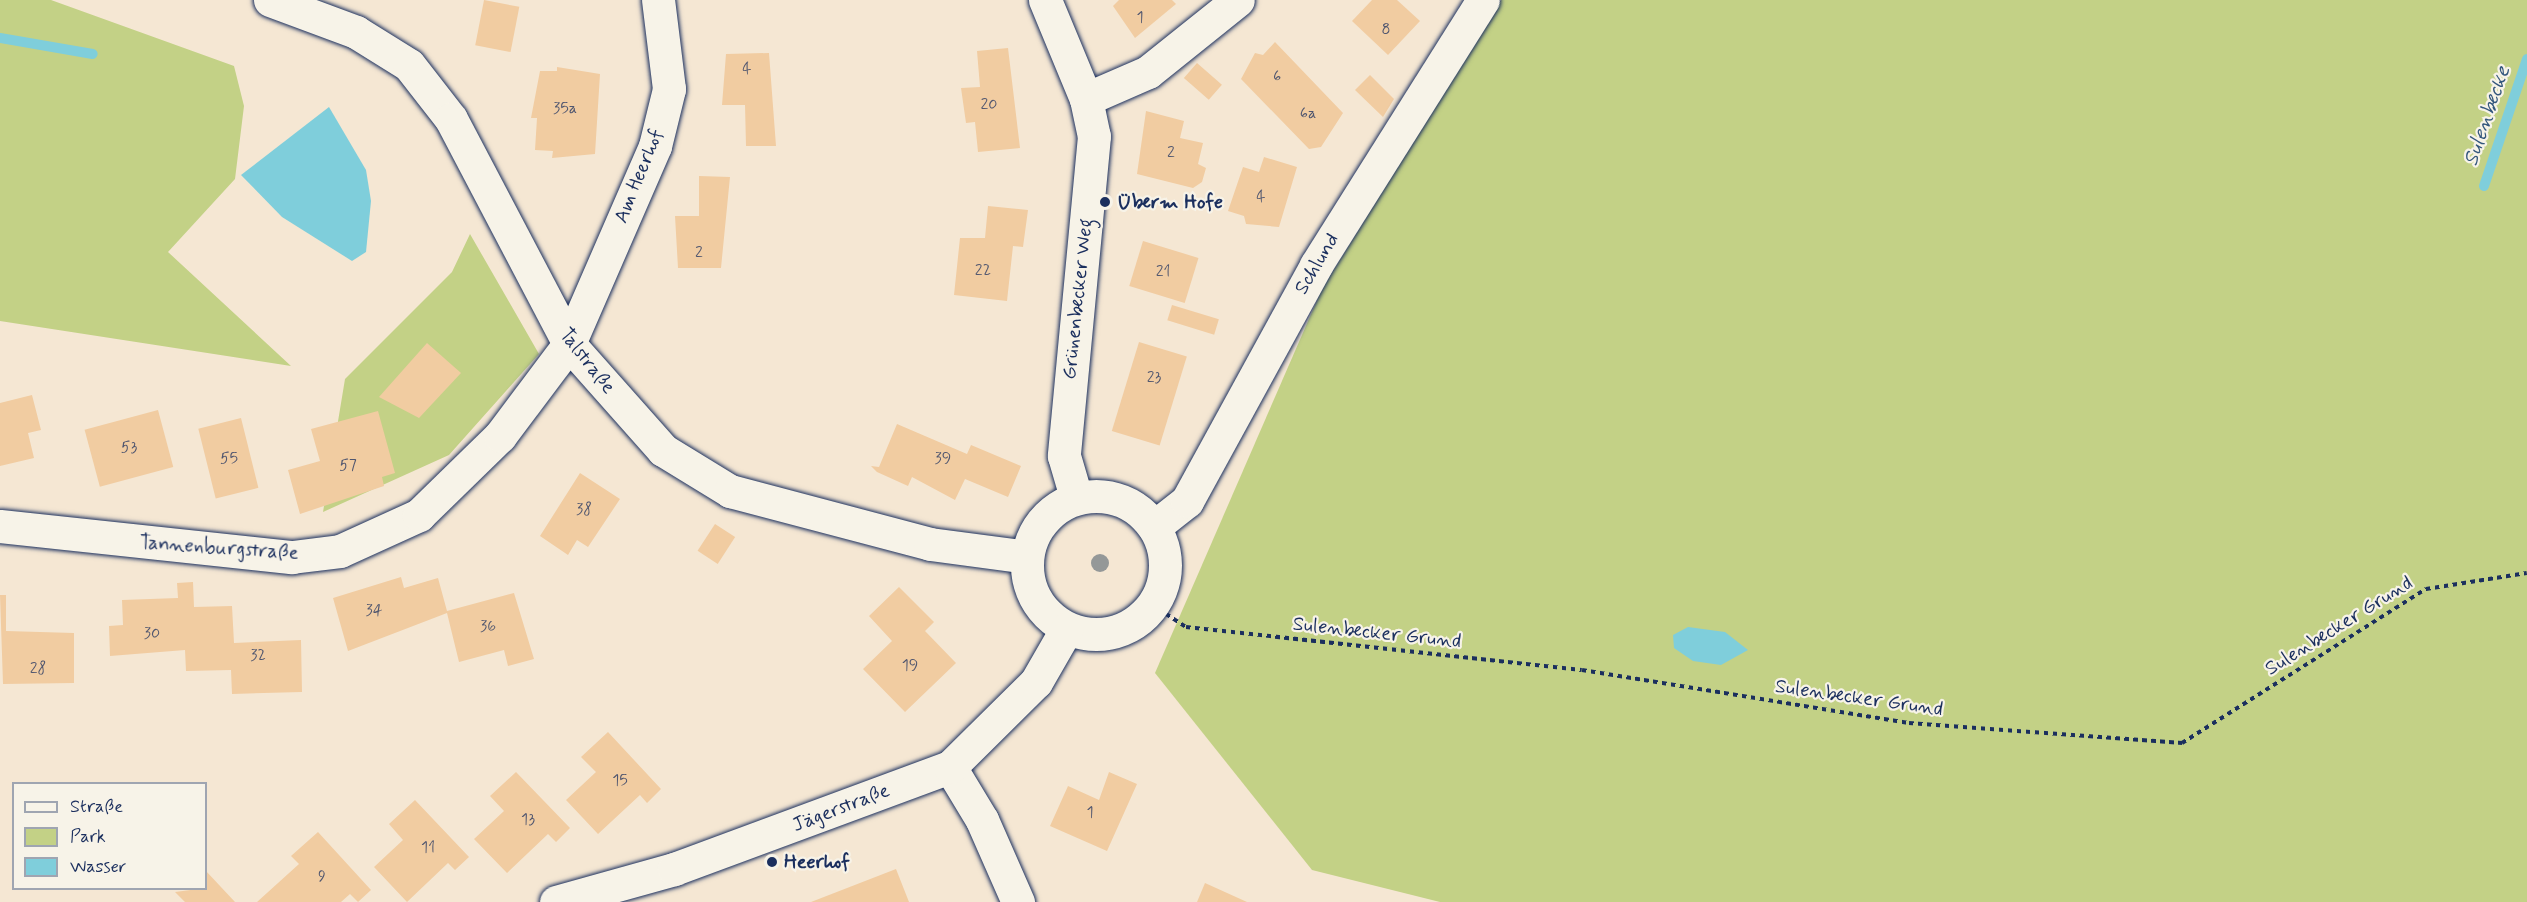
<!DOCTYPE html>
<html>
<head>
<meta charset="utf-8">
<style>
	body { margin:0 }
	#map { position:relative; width:2527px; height:902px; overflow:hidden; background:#f5e7d3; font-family:Mynerve,sans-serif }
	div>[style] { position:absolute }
	.green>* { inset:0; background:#c3d186 }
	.water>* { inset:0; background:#7fcedb }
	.stream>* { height:10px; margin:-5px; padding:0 5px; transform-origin:5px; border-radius:5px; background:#7fcedb }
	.building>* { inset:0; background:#f1cca1; transform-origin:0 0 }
	.path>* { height:4px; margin-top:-2px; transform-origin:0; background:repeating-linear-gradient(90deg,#1b2f5e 0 4.5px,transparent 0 9px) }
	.roads { filter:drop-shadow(0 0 2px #1b2f5e) drop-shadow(0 0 2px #1b2f5e) }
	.minor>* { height:33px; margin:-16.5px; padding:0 16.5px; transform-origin:16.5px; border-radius:16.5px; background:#f7f3e8 }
	.minor>.ring { margin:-16.5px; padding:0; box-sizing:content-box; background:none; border:33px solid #f7f3e8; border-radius:50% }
	.trees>* { width:18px; height:18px; margin:-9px; border-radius:50%; background:#949898 }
	.dots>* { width:16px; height:16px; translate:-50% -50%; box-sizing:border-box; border:3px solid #f7f3e8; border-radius:50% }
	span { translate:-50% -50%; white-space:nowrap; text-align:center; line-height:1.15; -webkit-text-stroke:4.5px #f7f3e8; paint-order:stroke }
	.number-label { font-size:16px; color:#50566f }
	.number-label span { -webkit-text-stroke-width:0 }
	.street-label { font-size:20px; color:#1b2f5e }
	.poi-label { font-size:20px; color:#1b2f5e; font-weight:700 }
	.left { translate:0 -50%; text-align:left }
	.water-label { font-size:21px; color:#34577d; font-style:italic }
	.legend { position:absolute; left:12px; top:782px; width:195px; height:108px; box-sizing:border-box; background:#f7f3e8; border:2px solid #9fa5b1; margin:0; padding:8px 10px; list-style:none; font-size:18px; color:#1b2f5e }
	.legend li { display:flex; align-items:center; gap:12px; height:30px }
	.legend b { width:30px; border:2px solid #9fa5b1 }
</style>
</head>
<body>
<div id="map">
	<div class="green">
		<i style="clip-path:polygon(0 0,51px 0,234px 66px,244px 106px,235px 179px,168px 252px,291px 366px,0 321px)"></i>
		<i style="clip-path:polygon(1501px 0,2527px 0,2527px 902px,1440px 902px,1312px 870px,1155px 673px,1322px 289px)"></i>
		<i style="clip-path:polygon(470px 234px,539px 354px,449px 455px,323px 512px,345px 379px,452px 272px)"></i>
	</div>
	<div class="water">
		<i style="clip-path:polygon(329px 107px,366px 170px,371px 201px,366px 252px,352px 261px,282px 217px,241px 175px)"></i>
		<i style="clip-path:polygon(1688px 627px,1725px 632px,1748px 650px,1721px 665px,1693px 661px,1674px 648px,1673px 635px)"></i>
	</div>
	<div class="stream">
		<i style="left:0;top:38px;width:94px;rotate:9.8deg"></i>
		<i style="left:2484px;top:186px;width:134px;rotate:-71.3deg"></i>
	</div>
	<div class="building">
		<i style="left:484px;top:0;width:36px;height:46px;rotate:11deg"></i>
		<i style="clip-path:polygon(1119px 0,1172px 0,1176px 4px,1135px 38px,1113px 6px)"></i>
		<i style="clip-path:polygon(1372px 0,1397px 0,1420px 21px,1388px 55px,1352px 21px)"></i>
		<i style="clip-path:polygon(1275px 42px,1343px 113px,1321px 147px,1309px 149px,1241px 79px,1255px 53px,1263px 55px)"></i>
		<i style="clip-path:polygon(1008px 48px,1020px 148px,978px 152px,975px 122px,966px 123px,961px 88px,980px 87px,977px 51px)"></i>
		<i style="clip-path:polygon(769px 53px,776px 146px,746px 146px,745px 105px,722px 105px,726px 54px)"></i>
		<i style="left:1197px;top:63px;width:33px;height:20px;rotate:41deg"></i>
		<i style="clip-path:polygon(557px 67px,600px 74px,595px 154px,552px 158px,553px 151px,535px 150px,537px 118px,531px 118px,540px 71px,557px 71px)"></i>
		<i style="clip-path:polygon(1370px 75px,1394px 99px,1383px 117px,1355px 90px)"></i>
		<i style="clip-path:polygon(1146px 111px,1184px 121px,1180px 138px,1203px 143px,1198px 164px,1206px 168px,1202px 182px,1193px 188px,1137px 174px)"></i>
		<i style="clip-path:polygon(1264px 157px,1297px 167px,1279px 227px,1246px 224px,1244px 216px,1228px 211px,1243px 167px,1259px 172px)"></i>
		<i style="clip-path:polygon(699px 176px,730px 177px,721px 268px,678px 268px,675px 216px,699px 216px)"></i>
		<i style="clip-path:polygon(988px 206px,1028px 210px,1023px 247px,1013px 246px,1007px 301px,954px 295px,960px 238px,985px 238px)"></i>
		<i style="left:1143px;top:241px;width:58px;height:47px;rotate:17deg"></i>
		<i style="left:1172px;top:305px;width:49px;height:16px;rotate:17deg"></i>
		<i style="left:1139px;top:342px;width:50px;height:93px;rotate:17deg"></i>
		<i style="clip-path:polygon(427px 343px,461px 373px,419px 418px,379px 397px)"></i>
		<i style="clip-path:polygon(32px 395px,41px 430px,28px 433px,34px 458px,0 466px,0 403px)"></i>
		<i style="left:158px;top:410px;width:59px;height:76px;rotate:75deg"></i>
		<i style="clip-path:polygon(378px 411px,395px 473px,382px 477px,384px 486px,300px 514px,288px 470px,320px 461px,311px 429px)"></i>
		<i style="left:241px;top:418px;width:72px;height:44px;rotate:76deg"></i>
		<i style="clip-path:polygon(897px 424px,967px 454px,971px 445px,1021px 466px,1008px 497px,965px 479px,955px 500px,912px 477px,908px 486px,877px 472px,871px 466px,879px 467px)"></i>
		<i style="clip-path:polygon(580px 473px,620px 499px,588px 547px,577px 540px,568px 555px,540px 536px)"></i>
		<i style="left:715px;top:524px;width:24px;height:32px;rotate:33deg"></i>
		<i style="clip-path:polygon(401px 577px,404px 588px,438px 578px,447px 611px,514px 593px,534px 659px,508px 666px,504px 650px,459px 662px,447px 613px,348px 651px,333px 598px)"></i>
		<i style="clip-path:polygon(193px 582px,194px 607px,232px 606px,234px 643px,301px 640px,302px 692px,232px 694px,231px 670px,186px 671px,185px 650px,110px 656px,109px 626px,123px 625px,122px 600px,178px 598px,177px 583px)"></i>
		<i style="clip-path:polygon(899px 587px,934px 622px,925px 631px,956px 663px,905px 712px,863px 669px,892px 641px,869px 616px)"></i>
		<i style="clip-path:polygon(0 595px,6px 595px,6px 631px,74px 633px,74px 683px,3px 684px)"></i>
		<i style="clip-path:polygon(608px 732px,661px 789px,647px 803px,640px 795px,598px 834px,566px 800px,596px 772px,581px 757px)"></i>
		<i style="clip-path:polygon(516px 772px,570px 828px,556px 842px,548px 834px,507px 873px,474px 839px,504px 811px,490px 796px)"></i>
		<i style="clip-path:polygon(1109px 772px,1137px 784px,1107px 851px,1050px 826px,1068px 786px,1099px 800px)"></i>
		<i style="clip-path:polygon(415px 800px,469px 857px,455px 870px,448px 863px,407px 902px,374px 867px,403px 840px,389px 824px)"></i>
		<i style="clip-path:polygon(318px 832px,371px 890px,358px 902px,350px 894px,341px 902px,257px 902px,299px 864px,291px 856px)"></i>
		<i style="clip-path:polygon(896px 869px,909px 902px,811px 902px)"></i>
		<i style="clip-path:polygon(206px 871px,235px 902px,185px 902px,175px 892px,206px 888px)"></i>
		<i style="clip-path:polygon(1205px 883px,1247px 902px,1197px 902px)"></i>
	</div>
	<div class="path">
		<i style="left:1151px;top:604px;width:42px;rotate:33.3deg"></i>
		<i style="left:1186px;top:627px;width:398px;rotate:6.2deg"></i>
		<i style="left:1582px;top:670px;width:331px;rotate:9.2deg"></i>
		<i style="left:1909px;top:723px;width:274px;rotate:4.2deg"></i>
		<i style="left:2182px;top:743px;width:289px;rotate:-32.3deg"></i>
		<i style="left:2426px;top:589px;width:102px;rotate:-9deg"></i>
	</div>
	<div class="roads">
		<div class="minor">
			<i style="left:270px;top:0;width:92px;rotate:20.4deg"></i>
			<i style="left:356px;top:32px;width:62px;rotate:31.9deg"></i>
			<i style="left:409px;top:65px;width:68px;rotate:52.1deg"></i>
			<i style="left:451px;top:119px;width:254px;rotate:62.3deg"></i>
			<i style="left:569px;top:344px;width:142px;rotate:48.4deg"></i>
			<i style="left:663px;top:450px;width:79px;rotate:31.5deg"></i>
			<i style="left:730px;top:491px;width:207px;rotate:14.8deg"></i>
			<i style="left:930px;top:544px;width:98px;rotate:7.6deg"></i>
			<i style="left:1045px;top:0;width:107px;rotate:67.5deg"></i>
			<i style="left:1086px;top:99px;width:38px;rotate:78deg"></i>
			<i style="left:1094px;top:136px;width:321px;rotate:95.4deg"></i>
			<i style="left:1064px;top:456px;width:43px;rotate:73.7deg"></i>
			<i style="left:1086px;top:99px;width:68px;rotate:-23.5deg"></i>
			<i style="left:1148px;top:72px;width:115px;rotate:-38.7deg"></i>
			<i class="ring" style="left:1027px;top:496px;width:105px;height:105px"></i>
			<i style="left:0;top:526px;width:294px;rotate:6.1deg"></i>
			<i style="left:292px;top:557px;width:48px;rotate:-7.1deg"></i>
			<i style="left:340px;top:551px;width:87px;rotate:-24.5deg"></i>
			<i style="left:419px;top:515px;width:113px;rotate:-44.3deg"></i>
			<i style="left:500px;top:436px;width:115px;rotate:-53.1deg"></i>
			<i style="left:569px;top:344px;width:216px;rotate:-66.5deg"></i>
			<i style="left:655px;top:146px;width:59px;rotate:-76.2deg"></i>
			<i style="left:669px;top:89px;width:90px;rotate:-97deg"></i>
			<i style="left:1154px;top:527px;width:42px;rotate:-38.2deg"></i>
			<i style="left:1187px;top:501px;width:269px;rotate:-61.3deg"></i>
			<i style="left:1316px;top:265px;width:313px;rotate:-57.8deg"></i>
			<i style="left:950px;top:767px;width:62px;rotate:58.9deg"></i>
			<i style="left:982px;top:820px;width:90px;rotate:66.3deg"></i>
			<i style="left:556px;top:902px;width:123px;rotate:-15.6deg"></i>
			<i style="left:674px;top:869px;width:294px;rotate:-20.3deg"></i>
			<i style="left:950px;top:767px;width:121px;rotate:-44.7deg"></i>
			<i style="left:1036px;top:682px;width:62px;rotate:-60.1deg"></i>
		</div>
	</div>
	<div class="trees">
		<i style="left:1100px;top:563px"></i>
	</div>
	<div class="dots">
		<i style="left:1105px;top:202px;background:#1b2f5e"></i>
		<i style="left:772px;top:862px;background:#1b2f5e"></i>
	</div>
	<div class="number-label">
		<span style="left:1140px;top:18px">1</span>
		<span style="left:1386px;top:30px">8</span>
		<span style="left:747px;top:69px">4</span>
		<span style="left:1277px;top:77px">6</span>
		<span style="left:989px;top:105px">20</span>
		<span style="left:565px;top:109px">35a</span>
		<span style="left:1308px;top:114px">6a</span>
		<span style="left:1171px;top:153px">2</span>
		<span style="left:1261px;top:197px">4</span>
		<span style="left:699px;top:253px">2</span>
		<span style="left:983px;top:271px">22</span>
		<span style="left:1163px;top:272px">21</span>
		<span style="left:1154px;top:378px">23</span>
		<span style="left:129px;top:448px">53</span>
		<span style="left:229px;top:459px">55</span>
		<span style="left:943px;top:459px">39</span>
		<span style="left:348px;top:466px">57</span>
		<span style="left:584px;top:510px">38</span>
		<span style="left:374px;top:611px">34</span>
		<span style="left:488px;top:627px">36</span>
		<span style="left:152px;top:634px">30</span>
		<span style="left:258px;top:656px">32</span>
		<span style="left:910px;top:666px">19</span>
		<span style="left:38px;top:669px">28</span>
		<span style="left:620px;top:781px">15</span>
		<span style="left:1090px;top:813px">1</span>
		<span style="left:528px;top:820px">13</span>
		<span style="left:428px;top:848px">11</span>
		<span style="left:322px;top:877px">9</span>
	</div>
	<div class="street-label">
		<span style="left:639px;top:176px;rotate:-68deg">Am Heerhof</span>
		<span style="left:1317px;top:264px;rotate:-59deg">Schlund</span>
		<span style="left:1078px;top:299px;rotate:-84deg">Grünenbecker Weg</span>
		<span style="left:587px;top:361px;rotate:52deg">Talstraße</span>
		<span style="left:219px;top:548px;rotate:4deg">Tannenburgstraße</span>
		<span style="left:2339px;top:626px;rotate:-32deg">Sulenbecker Grund</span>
		<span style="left:1377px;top:633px;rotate:6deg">Sulenbecker Grund</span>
		<span style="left:1859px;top:698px;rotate:8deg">Sulenbecker Grund</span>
		<span style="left:841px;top:808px;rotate:-21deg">Jägerstraße</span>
	</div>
	<div class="poi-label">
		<span class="left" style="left:1117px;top:202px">Überm Hofe</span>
		<span class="left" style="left:784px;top:862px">Heerhof</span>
	</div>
	<div class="water-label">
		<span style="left:2487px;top:116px;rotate:-71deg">Sulenbecke</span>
	</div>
	<ul class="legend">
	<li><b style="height:8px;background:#f7f3e8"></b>Straße</li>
	<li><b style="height:16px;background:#c3d186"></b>Park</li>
	<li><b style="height:16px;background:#7fcedb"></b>Wasser</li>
	</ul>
</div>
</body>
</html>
